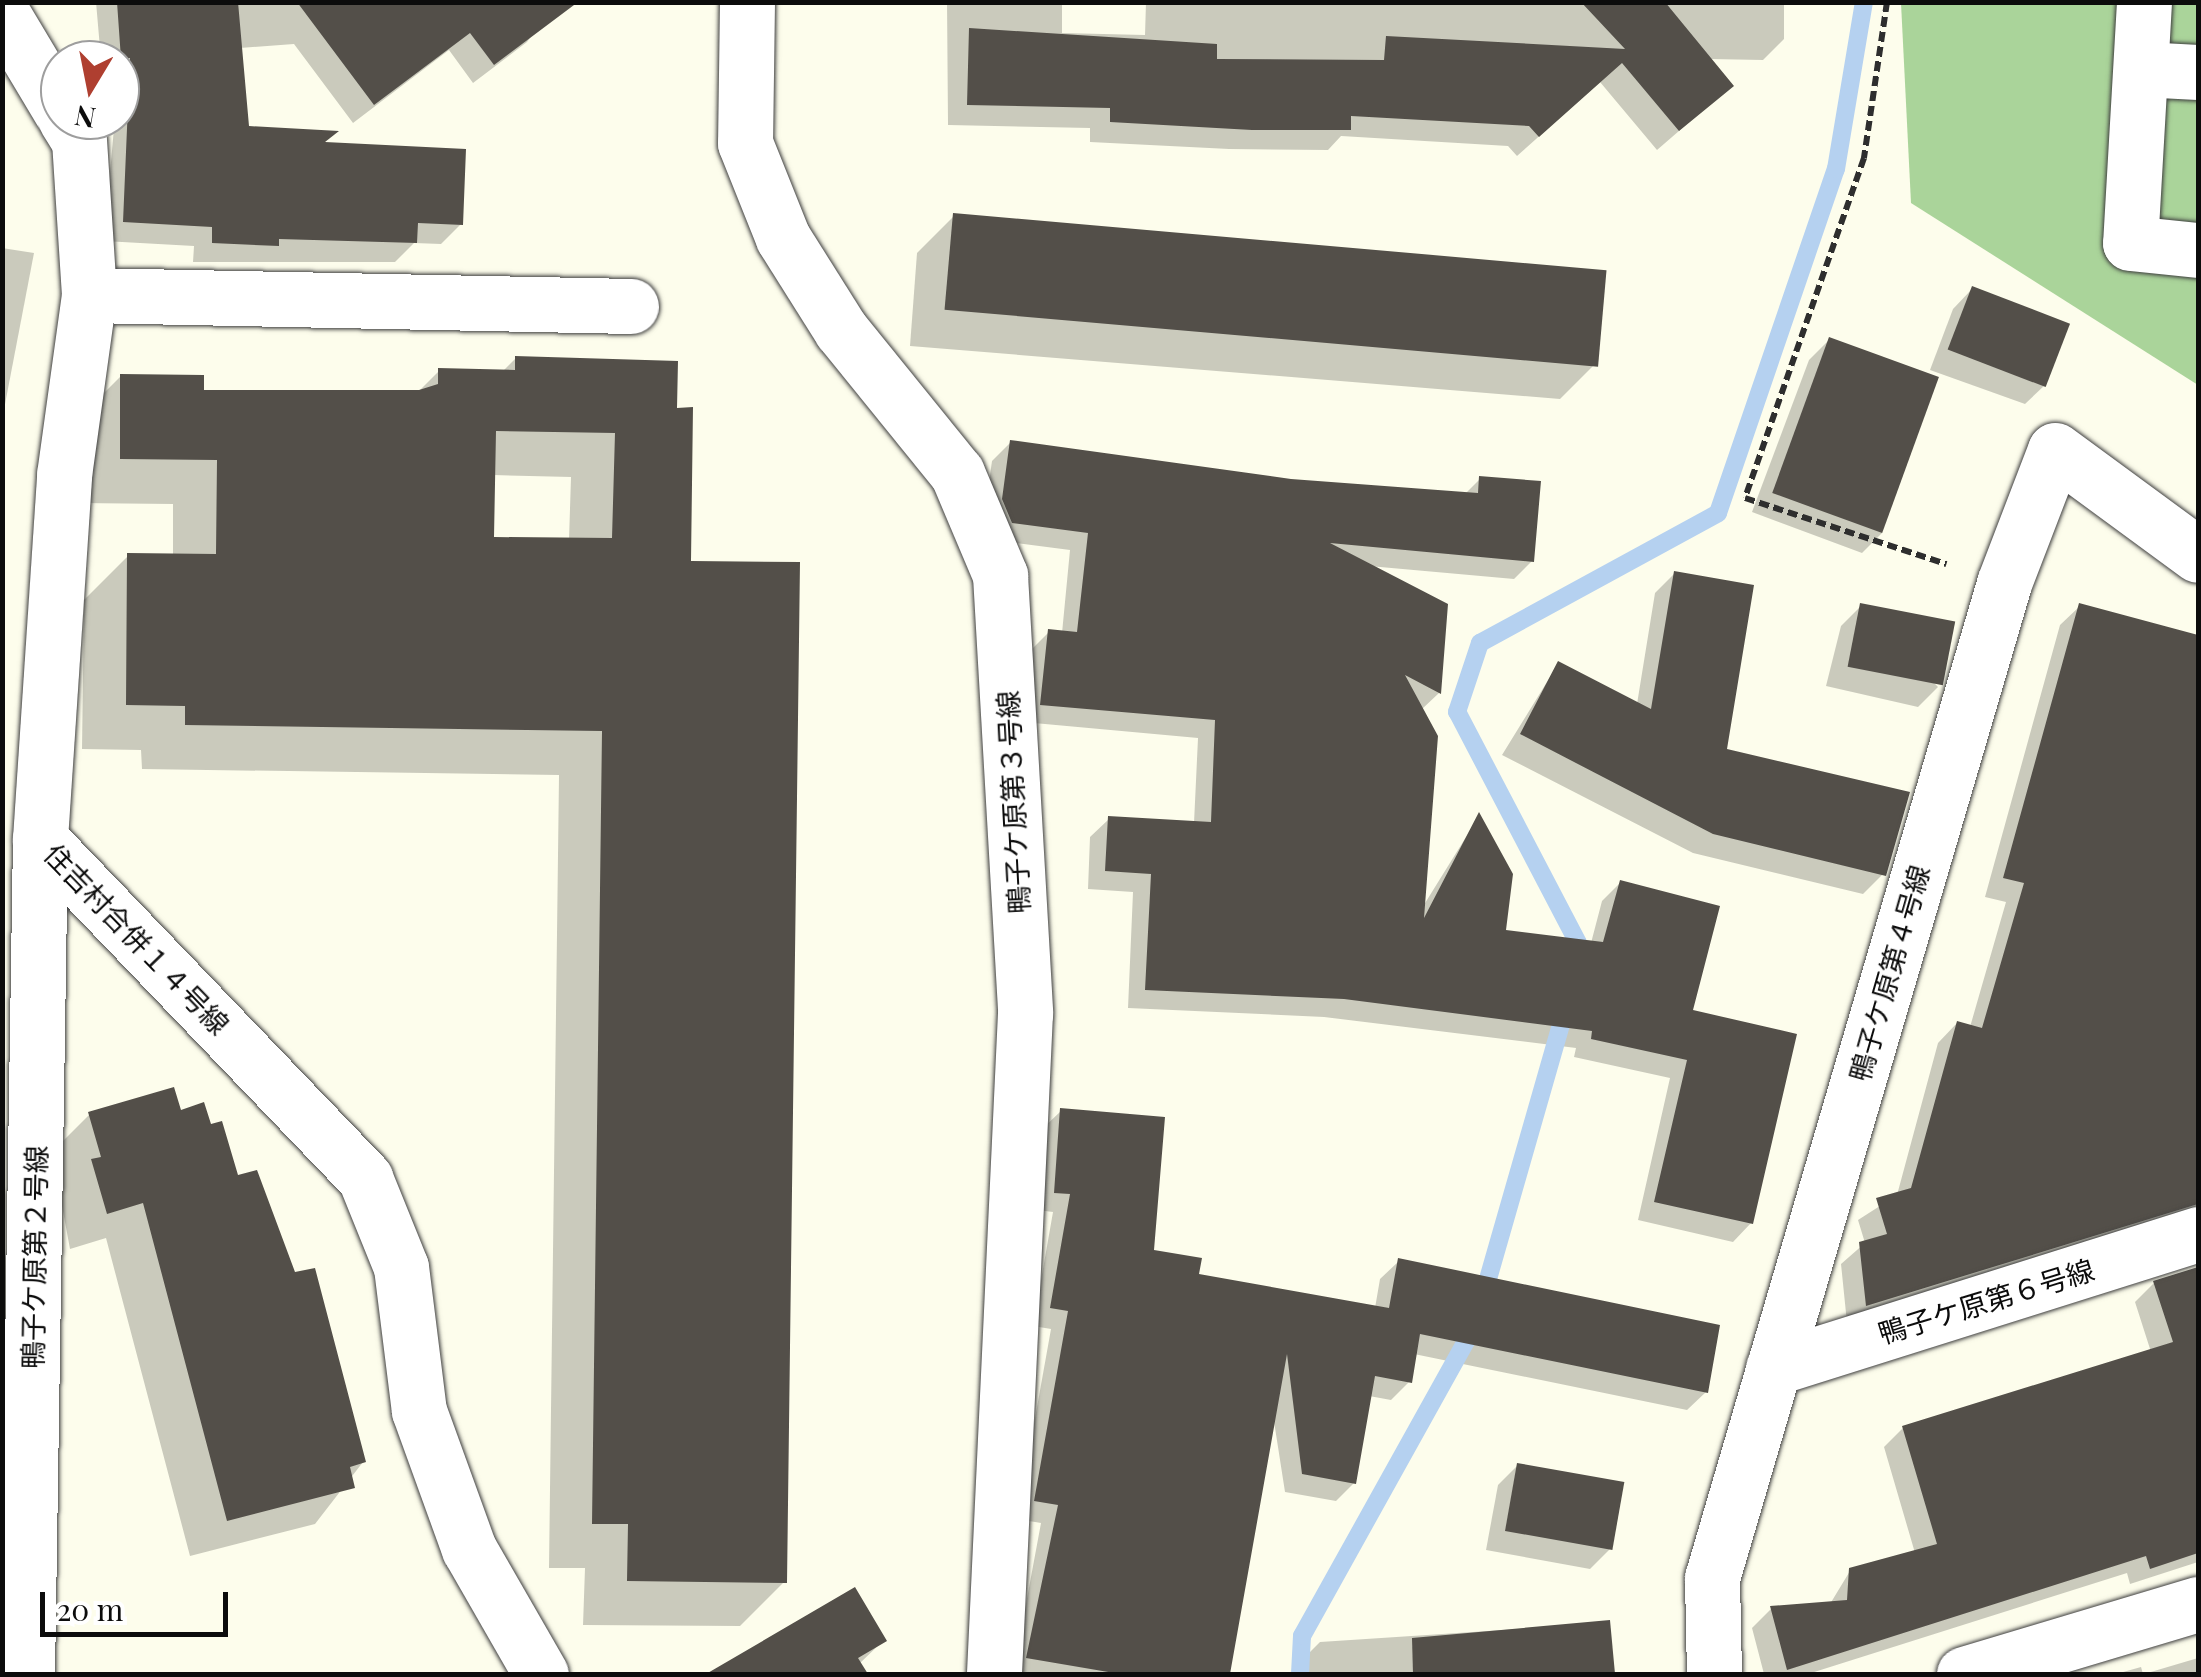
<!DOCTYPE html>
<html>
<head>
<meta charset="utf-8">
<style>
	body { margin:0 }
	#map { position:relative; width:2201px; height:1677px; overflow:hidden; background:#fdfdec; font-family:"Playfair Display","Noto Sans JP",serif }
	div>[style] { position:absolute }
	.forest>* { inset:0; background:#aad49a }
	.shadow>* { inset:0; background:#0003 }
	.stream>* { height:18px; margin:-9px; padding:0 9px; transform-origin:9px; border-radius:9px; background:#b5d1f0 }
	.building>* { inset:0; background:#534f49; transform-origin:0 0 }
	.path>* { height:6px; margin-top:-3px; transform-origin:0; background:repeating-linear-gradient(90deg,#2e2e2e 0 10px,transparent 0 15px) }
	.roads { filter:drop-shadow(0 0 2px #3f3f3f) drop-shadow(0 0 2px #3f3f3f) }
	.minor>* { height:55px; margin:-27.5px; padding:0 27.5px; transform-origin:27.5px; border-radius:27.5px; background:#fff }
	.tertiary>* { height:55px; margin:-27.5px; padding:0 27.5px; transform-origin:27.5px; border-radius:27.5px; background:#fff }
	span { translate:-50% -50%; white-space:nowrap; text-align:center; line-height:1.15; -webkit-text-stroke:10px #fff; paint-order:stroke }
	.street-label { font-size:28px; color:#0c0c0c }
	.frame { position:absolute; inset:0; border:5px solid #0c0c0c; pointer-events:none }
	.north { position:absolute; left:40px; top:40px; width:100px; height:100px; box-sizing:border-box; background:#fff; border:2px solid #9e9e9e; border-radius:50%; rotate:190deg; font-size:28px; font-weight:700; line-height:40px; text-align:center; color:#0c0c0c }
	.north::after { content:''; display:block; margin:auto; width:35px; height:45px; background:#af3f30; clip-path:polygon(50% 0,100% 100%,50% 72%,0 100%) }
	.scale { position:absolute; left:40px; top:1592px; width:188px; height:45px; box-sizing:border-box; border:5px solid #0c0c0c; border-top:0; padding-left:12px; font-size:30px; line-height:35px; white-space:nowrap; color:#0c0c0c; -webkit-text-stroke:8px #fff; paint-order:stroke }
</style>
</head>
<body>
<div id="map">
	<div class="forest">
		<i style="clip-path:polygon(1901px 3px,2198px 3px,2198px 385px,1911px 203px)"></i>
	</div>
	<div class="shadow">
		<i style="clip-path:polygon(96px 2px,556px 2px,527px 42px,473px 83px,449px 50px,353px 123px,294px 44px,240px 48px,247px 129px,322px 144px,461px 224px,441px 244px,414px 243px,395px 262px,193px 262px,194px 246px,104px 241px,120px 60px,101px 60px)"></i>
		<i style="clip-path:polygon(568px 2px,652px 2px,568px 5px)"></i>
		<i style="clip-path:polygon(947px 2px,1062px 2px,1062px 33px,1145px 35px,1146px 2px,1784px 2px,1784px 39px,1763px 60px,1709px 59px,1731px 86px,1657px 150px,1600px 82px,1517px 156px,1508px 146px,1341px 136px,1328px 150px,1229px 149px,1090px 142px,1090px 128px,948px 125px)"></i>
		<i style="clip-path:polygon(954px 216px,1597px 362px,1560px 399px,910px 346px,917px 253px)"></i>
		<i style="clip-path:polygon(2px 248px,34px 253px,2px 420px)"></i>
		<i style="clip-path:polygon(1972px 289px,2045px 385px,2025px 404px,1930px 370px,1953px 309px)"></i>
		<i style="clip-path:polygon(1829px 340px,1882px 533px,1862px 553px,1752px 512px,1809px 360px)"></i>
		<i style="clip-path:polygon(evenodd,516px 358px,675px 410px,784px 1582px,740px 1626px,583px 1625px,585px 1568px,549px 1568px,559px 775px,142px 769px,141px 750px,82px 749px,84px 600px,128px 556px,173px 556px,173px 504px,76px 503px,76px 421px,121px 376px,202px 392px,418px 392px,439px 371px,502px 372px,516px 358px,493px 475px,571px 477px,569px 540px,491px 539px,493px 475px)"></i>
		<i style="clip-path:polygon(1011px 442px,1291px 481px,1464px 495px,1480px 479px,1532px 561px,1514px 579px,1369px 566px,1445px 606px,1439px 693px,1421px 710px,1422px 908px,1479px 816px,1503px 932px,1591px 943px,1602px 901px,1620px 883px,1690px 1012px,1751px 1223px,1733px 1242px,1638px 1220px,1670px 1078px,1574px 1057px,1576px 1048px,1324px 1017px,1128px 1008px,1133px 892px,1088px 889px,1090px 837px,1109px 819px,1194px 823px,1198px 738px,1023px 722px,1031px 650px,1049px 632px,1062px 633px,1070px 550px,994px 540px,984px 518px,992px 461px)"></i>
		<i style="clip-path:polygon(1675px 573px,1724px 751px,1883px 874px,1863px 894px,1693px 853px,1502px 755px,1558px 664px,1637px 704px,1655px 593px)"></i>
		<i style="clip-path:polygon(1861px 606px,1938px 687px,1918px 707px,1826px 686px,1841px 626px)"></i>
		<i style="clip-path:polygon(2080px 606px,2183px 707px,2198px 711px,2198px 1233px,1847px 1323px,1841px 1264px,1865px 1243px,1858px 1220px,1897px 1195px,1938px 1043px,1957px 1023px,1970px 1027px,2006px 902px,1985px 897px,2060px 625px)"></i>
		<i style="clip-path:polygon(1061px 1111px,1151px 1252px,1196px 1276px,1375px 1308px,1380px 1279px,1399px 1261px,1706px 1392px,1687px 1410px,1414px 1354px,1409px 1382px,1391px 1400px,1369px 1396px,1354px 1483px,1336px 1501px,1285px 1492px,1273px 1415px,1228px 1674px,1013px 1674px,1041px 1523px,1017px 1519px,1051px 1329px,1033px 1326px,1053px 1212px,1037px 1210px,1042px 1129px)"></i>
		<i style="clip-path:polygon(179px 1113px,209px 1128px,363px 1462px,315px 1524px,190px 1556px,106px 1238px,70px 1249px,52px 1152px,89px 1115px)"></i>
		<i style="clip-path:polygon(2198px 1268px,2198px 1562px,2130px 1584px,2127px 1573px,1808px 1674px,1764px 1674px,1752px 1628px,1771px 1609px,1830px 1604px,1850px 1571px,1915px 1553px,1884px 1447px,1903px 1428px,2151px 1352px,2135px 1302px,2154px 1283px)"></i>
		<i style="clip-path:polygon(1518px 1465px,1610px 1549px,1590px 1569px,1486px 1550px,1498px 1485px)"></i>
		<i style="clip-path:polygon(854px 1590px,884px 1640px,859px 1664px,865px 1674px,722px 1674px)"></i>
		<i style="clip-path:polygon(1608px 1623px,1612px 1674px,1302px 1674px,1300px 1662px,1320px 1642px)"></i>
		<i style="clip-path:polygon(2198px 1658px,2198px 1674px,2144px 1674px)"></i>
		<i style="clip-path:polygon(2141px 1667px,2143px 1674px,2116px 1674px)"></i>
	</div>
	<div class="stream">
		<i style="left:1575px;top:958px;width:15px;rotate:-79deg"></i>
		<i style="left:1578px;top:943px;width:261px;rotate:-117.6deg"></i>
		<i style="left:1457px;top:712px;width:73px;rotate:-71.6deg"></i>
		<i style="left:1480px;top:643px;width:271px;rotate:-28.6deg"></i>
		<i style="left:1718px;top:513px;width:364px;rotate:-71.1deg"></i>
		<i style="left:1836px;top:169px;width:169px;rotate:-80.5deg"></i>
		<i style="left:1482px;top:1300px;width:309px;rotate:-74deg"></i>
		<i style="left:1300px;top:1674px;width:38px;rotate:-87deg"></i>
		<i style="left:1302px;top:1636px;width:356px;rotate:-60.9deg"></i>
	</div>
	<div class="building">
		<i style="clip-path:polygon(117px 2px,238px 2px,249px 126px,339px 131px,325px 142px,466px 149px,463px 225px,418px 223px,417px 243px,279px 239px,279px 246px,212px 243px,212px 227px,123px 222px,130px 58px,121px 59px)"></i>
		<i style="clip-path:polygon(297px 2px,578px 2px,494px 65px,470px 33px,374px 105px)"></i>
		<i style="clip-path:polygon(1581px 2px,1665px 2px,1734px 86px,1679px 131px,1622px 63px,1539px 137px,1529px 126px,1351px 116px,1351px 130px,1252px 130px,1110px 122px,1110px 108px,967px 105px,969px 28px,1217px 44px,1217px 59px,1384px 60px,1386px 36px,1625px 49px)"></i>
		<i style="left:953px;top:213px;width:656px;height:97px;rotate:5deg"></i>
		<i style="left:1972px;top:286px;width:105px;height:68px;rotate:21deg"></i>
		<i style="left:1829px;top:337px;width:117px;height:166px;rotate:20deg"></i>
		<i style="clip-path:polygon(evenodd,515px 356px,678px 361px,677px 408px,693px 407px,691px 561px,800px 562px,787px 1583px,627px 1581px,628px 1524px,592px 1524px,602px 731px,185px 725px,185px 706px,126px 705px,127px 553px,216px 554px,217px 460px,120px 459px,120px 374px,204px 375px,204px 390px,419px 390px,438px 384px,438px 368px,515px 370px,515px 356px,496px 431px,615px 433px,612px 538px,494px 537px,496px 431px)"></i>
		<i style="clip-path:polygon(1010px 440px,1291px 479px,1478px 493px,1479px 476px,1541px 481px,1534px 562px,1330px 543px,1448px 604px,1441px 694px,1405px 675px,1438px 736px,1424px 918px,1479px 812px,1513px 874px,1506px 930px,1603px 942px,1620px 880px,1720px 906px,1693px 1010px,1797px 1034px,1753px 1224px,1654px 1202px,1687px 1060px,1591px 1039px,1592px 1031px,1344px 999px,1145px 990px,1151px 874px,1105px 871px,1108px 816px,1211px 822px,1215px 720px,1040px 705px,1048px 629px,1077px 632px,1088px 533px,1012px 523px,1002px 499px)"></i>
		<i style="clip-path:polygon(1674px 571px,1754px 585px,1727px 749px,1910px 792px,1886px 876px,1713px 834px,1520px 734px,1558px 661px,1651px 709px)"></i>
		<i style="left:1860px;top:603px;width:97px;height:65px;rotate:11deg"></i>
		<i style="clip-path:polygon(2079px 603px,2198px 635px,2198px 1204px,1866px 1306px,1859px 1242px,1887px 1234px,1876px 1198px,1911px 1188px,1957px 1021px,1982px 1028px,2024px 883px,2003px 878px)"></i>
		<i style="clip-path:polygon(174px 1087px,181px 1110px,204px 1102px,211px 1124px,222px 1121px,238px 1175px,257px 1170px,295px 1272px,315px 1268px,366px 1462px,350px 1467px,355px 1488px,227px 1521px,143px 1203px,107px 1214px,91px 1159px,101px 1157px,88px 1112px)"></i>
		<i style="clip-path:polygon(1060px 1108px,1165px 1117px,1154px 1250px,1202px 1258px,1199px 1274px,1389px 1308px,1398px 1258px,1720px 1325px,1708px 1393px,1420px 1334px,1412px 1383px,1375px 1376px,1356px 1484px,1302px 1474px,1287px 1354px,1230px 1674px,1120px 1674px,1026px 1658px,1058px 1505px,1034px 1501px,1068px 1311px,1050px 1308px,1070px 1194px,1054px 1193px)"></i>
		<i style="clip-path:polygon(2198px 1267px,2198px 1553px,2150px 1569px,2146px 1556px,1787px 1670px,1770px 1606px,1847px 1600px,1849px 1568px,1937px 1544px,1902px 1426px,2173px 1342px,2153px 1281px)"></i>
		<i style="left:1517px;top:1463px;width:109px;height:69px;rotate:10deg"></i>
		<i style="clip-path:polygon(855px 1587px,887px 1641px,858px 1658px,868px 1674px,706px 1674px)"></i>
		<i style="clip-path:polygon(1610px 1620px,1615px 1674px,1413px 1674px,1412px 1638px)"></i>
	</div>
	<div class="path">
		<i style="left:1887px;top:2px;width:158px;rotate:98.4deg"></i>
		<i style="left:1864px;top:158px;width:360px;rotate:109.3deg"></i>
		<i style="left:1745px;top:498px;width:212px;rotate:18.2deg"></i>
	</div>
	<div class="roads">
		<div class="minor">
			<i style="left:747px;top:2px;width:141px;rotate:90.8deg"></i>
			<i style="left:745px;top:143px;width:102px;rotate:68.2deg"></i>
			<i style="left:783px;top:238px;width:109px;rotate:57.8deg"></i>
			<i style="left:841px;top:330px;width:184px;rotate:51deg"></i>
			<i style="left:957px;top:473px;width:111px;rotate:67.1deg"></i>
			<i style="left:1000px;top:575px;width:439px;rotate:86.7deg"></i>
			<i style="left:1025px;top:1013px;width:662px;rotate:92.69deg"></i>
			<i style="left:2144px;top:2px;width:241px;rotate:93.3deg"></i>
			<i style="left:2130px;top:243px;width:68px;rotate:5.9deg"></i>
			<i style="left:2141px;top:69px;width:57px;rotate:3deg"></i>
			<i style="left:89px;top:295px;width:542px;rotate:1.16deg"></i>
			<i style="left:1773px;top:1368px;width:446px;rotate:-17.5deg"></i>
			<i style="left:1714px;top:1674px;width:96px;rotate:-91.2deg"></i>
			<i style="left:1712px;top:1578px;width:1037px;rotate:-73.64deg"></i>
			<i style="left:2004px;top:583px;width:142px;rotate:-69deg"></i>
			<i style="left:2055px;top:450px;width:177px;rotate:36.3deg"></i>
			<i style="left:1964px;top:1674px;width:244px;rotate:-16.7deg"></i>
		</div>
		<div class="tertiary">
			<i style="left:2px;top:13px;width:113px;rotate:59.1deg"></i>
			<i style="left:40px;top:839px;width:470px;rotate:46.2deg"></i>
			<i style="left:365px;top:1178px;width:96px;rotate:68deg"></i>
			<i style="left:401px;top:1267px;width:145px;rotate:82.9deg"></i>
			<i style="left:419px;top:1411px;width:147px;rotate:70.1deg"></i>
			<i style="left:469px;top:1549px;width:144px;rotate:60.1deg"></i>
			<i style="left:27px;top:1674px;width:835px;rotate:-89.11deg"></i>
			<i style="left:40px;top:839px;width:365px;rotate:-86.2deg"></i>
			<i style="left:64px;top:475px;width:182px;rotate:-82.1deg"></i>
			<i style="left:89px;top:295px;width:154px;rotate:-93.7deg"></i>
			<i style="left:79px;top:141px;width:25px;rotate:-122deg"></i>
		</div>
	</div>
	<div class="street-label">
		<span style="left:1013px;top:802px;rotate:-93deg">鴨子ケ原第３号線</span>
		<span style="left:137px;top:939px;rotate:46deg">住吉村合併１４号線</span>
		<span style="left:1889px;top:973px;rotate:-74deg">鴨子ケ原第４号線</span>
		<span style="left:34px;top:1257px;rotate:-89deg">鴨子ケ原第２号線</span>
		<span style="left:1986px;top:1301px;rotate:-17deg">鴨子ケ原第６号線</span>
	</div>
	<div class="frame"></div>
	<div class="north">N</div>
	<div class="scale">20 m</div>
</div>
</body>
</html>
